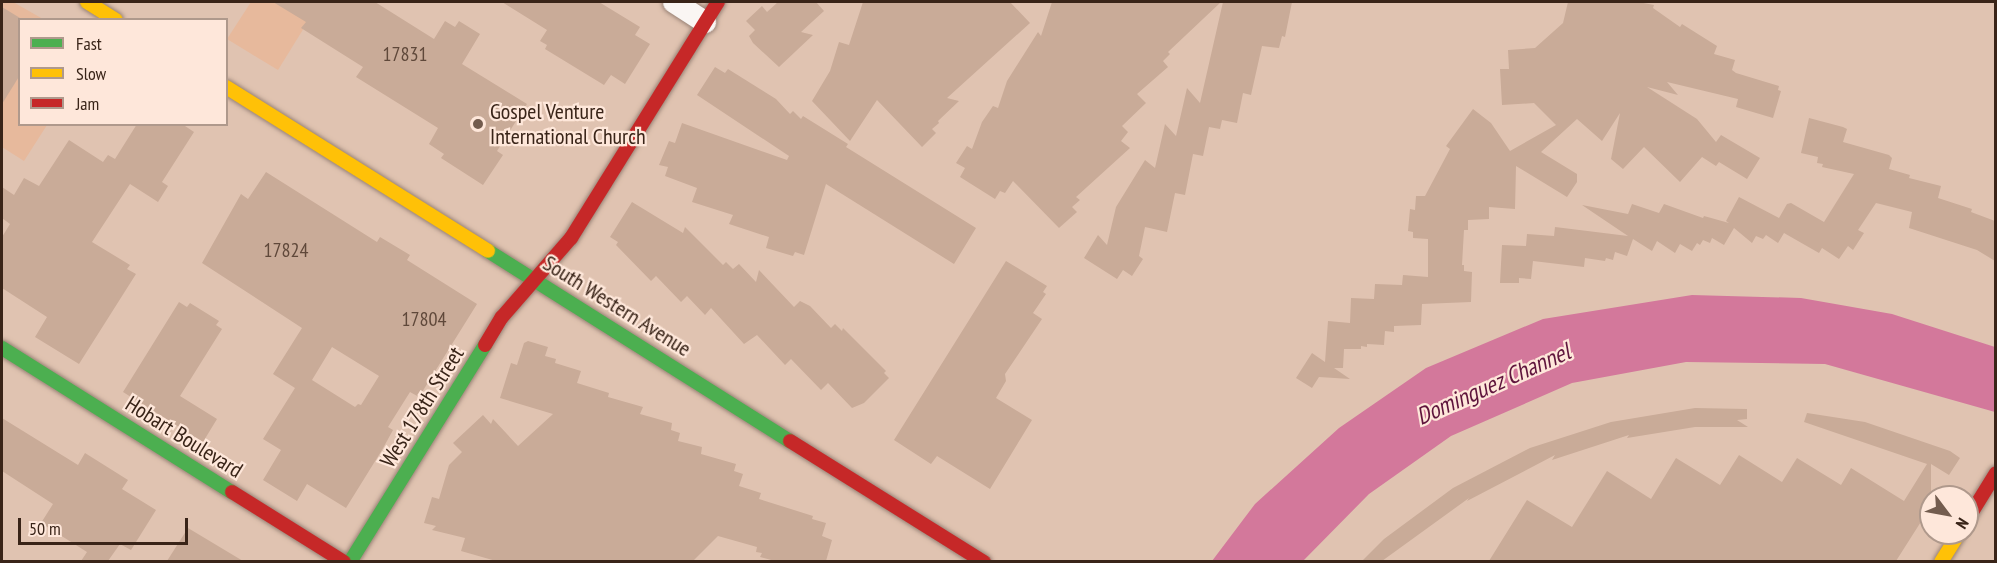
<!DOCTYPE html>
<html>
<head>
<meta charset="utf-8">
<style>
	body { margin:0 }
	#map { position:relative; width:1997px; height:563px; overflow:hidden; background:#e0c3b1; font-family:"PT Sans Narrow",sans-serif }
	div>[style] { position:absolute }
	.built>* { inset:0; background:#e7b99c }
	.water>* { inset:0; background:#d3789b }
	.building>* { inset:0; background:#c9ab98 }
	.roads { filter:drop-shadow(0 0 2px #998376) drop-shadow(0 0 2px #998376) }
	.street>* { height:22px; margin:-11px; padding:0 11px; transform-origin:11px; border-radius:11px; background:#faf6f3 }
	.fast>* { height:14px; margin:-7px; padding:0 7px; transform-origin:7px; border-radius:7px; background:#4caf50 }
	.slow>* { height:14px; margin:-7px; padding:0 7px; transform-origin:7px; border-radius:7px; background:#ffc107 }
	.jam>* { height:14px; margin:-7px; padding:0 7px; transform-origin:7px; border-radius:7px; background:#c62828 }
	.dots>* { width:16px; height:16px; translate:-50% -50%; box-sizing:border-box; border:3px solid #fee7da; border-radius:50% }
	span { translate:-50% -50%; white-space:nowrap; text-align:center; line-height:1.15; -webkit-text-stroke:4.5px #fee7da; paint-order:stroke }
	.number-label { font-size:20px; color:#5f483a }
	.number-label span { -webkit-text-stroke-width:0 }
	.poi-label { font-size:22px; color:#392418 }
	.left { translate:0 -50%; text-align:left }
	.street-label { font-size:22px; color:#392418 }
	.water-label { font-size:24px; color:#5f143c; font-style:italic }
	.frame { position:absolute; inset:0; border:3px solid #392418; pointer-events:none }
	.legend { position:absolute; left:18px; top:18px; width:210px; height:108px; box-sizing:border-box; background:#fee7da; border:2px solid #af998c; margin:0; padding:8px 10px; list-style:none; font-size:18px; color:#392418 }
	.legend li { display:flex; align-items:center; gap:12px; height:30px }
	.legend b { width:30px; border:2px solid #af998c }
	.north { position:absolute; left:1919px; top:485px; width:60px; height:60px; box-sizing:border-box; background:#fee7da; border:2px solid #af998c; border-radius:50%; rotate:122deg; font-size:16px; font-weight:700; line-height:24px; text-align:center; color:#392418 }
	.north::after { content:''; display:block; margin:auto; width:21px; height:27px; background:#735c4e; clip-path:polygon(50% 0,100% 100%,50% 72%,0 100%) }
	.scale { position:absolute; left:18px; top:518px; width:170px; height:27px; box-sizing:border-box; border:3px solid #392418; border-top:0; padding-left:8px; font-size:18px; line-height:21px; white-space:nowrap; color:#392418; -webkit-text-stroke:4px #fee7da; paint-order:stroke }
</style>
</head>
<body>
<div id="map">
	<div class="built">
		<i style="clip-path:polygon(2px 2px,13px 2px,43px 19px,20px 20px,20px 124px,47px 125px,24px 161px,2px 147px)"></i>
		<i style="clip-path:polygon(251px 2px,320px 2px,278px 70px,227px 39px)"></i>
	</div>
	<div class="water">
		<i style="clip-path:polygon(1692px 295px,1801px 298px,1892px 314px,1995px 347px,1995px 412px,1825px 364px,1686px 362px,1572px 383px,1451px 436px,1369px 494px,1303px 561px,1212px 561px,1255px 504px,1339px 428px,1426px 368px,1543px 319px)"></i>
	</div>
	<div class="building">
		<i style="clip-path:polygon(273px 2px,375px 2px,434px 39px,445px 21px,455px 27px,459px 21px,480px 34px,462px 64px,527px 104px,497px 151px,503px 155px,483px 185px,441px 158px,444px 154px,429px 144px,438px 128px,356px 77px,363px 67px,301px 28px,306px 22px)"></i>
		<i style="clip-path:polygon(502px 2px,599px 2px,640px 27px,635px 35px,650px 44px,625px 84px,611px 75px,604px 85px,545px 49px,547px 45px,540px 41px,547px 30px)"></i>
		<i style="clip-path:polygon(778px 2px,816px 2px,824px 11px,801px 32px,813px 35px,779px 67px,753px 43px,749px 36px,755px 30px,746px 21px,762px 6px,767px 12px)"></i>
		<i style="clip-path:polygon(863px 2px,1010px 2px,1030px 23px,947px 98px,959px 101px,938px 121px,939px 123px,932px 129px,936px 133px,922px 147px,877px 100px,850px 141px,812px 101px,830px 71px,839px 42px,849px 45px)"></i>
		<i style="clip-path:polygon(1052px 2px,1221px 2px,1168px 52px,1170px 54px,1163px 61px,1168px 67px,1137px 94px,1146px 103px,1122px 126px,1128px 132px,1121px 141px,1130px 148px,1076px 197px,1080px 200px,1072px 207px,1077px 212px,1059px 228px,1013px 181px,1005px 193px,1000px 191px,995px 199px,960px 177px,965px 168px,956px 163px,967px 146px,972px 149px,982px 122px,993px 106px,998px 108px,1007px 81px,1038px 32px,1041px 36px)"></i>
		<i style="clip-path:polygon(1223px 2px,1292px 2px,1285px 37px,1282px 36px,1279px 48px,1262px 46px,1251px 95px,1243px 93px,1237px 123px,1222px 120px,1220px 129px,1209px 127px,1203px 156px,1193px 154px,1185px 195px,1175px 193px,1167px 232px,1145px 227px,1139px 256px,1143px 259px,1132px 276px,1123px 270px,1117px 279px,1084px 258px,1098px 235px,1107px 245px,1116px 207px,1145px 160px,1155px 168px,1165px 124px,1176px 136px,1187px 88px,1200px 103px)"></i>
		<i style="clip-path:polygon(1568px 2px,1638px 2px,1654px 5px,1653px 8px,1680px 27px,1682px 24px,1717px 46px,1714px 54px,1735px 60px,1732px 70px,1736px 73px,1779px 86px,1778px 90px,1781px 91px,1773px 118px,1736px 107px,1738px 99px,1667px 82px,1678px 95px,1647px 87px,1697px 119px,1716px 142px,1721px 135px,1760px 158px,1747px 179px,1719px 162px,1716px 166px,1702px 157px,1680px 182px,1644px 147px,1623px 169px,1611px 159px,1620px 113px,1602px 141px,1577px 119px,1541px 152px,1577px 174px,1577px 182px,1567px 197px,1516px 166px,1515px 209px,1489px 207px,1489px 219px,1468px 220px,1468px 230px,1464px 230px,1462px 265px,1464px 265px,1464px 271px,1472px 272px,1471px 302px,1422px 304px,1421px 325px,1394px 326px,1394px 332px,1385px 331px,1384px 345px,1367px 344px,1367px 347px,1361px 346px,1361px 349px,1344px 349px,1343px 368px,1334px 368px,1350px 379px,1319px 377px,1312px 388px,1296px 378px,1312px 353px,1325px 362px,1328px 321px,1350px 323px,1351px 298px,1374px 299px,1375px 284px,1402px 285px,1403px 275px,1428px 277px,1428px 239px,1413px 238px,1413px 232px,1408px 231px,1410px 209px,1415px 210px,1416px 196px,1425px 196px,1450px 149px,1446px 146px,1473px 109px,1491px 123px,1510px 151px,1556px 125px,1534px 103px,1502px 105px,1500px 69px,1509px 69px,1508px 50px,1535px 48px,1563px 23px)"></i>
		<i style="clip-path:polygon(2px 7px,20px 18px,20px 75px,2px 104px)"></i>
		<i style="clip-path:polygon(715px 67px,725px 73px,728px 69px,776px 99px,790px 114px,793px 111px,801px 119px,803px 116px,848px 144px,846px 147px,976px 228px,954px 264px,826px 184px,804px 255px,795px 252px,793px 256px,766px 248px,769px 237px,729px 224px,733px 215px,692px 202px,697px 188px,665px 176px,668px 167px,659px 165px,669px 141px,675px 143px,682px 123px,787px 160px,789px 156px,697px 95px)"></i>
		<i style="clip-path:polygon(1809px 118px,1843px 127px,1847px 129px,1843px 142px,1889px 155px,1892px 158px,1889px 169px,1910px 175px,1909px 178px,1941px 186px,1938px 198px,1972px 209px,1971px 212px,1995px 221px,1995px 261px,1977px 250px,1909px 228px,1912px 212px,1876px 203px,1858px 230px,1864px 233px,1853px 250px,1848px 246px,1839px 259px,1822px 248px,1819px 253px,1784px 233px,1778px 243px,1766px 235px,1763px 239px,1756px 236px,1752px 243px,1734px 228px,1724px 245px,1712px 238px,1710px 243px,1703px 240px,1700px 245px,1697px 243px,1692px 251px,1680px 244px,1675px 253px,1657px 241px,1652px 251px,1633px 239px,1627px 256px,1615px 252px,1613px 260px,1606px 258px,1605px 261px,1585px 258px,1584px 267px,1533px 261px,1531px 279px,1519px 278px,1519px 283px,1500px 283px,1502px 245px,1526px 246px,1527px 234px,1554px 236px,1555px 227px,1628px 236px,1582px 205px,1628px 214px,1632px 204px,1659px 213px,1664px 204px,1703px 218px,1704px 216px,1729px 223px,1726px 221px,1739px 197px,1779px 218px,1787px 204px,1791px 203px,1824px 222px,1854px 174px,1822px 167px,1823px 164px,1817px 163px,1818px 157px,1801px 153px)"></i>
		<i style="clip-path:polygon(137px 124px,182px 124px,194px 132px,162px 182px,168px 186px,158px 202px,130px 184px,92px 242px,130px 265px,127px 269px,136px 274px,79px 364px,35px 337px,47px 317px,2px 288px,2px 237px,10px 224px,2px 218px,2px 187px,14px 195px,24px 178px,39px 186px,69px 140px,103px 162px,108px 155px,115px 159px)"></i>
		<i style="clip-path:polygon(evenodd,266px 172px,377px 242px,380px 237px,410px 255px,407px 260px,477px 304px,419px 397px,410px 392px,388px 427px,393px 430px,382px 450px,346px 508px,307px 484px,297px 501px,263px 480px,281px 450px,263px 439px,295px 388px,273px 374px,302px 328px,202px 263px,241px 194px,248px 199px,266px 172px,332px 347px,379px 376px,361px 405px,358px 404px,355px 407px,312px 380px,332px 347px)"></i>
		<i style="clip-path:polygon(632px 202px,683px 233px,685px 227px,723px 265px,726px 262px,733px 269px,739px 264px,756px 282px,759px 270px,794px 307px,800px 301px,810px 306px,831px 328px,835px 324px,842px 331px,843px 328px,886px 371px,884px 373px,889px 378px,864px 403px,852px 408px,828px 383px,821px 390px,791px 359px,785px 365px,757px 335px,744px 344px,711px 308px,705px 315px,687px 296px,681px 302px,656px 276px,651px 281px,616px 245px,618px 242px,610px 237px)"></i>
		<i style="clip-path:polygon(1006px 261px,1047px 286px,1043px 292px,1046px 294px,1033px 313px,1042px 319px,1005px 374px,1006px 381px,996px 398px,1032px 420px,990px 489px,937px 456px,931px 464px,894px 440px)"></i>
		<i style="clip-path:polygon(179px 302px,187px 307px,190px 303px,219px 321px,216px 325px,222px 329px,180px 396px,217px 419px,203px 442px,123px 392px)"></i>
		<i style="clip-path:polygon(528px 341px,548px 347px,545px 356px,556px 359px,555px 363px,581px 371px,577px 383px,609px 393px,608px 397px,643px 407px,640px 414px,672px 423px,671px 430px,680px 433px,678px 441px,702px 447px,701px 454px,736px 464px,734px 471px,743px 474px,739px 486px,761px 493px,759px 499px,813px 516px,812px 519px,826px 523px,822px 536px,832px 540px,826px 561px,775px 561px,760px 557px,762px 553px,756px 552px,757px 547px,718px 536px,693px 561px,496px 561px,461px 551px,465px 538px,432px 530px,436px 526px,424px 523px,432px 497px,439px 499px,449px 465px,462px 452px,453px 443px,483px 415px,491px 424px,493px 419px,518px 446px,553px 414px,500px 398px,511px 363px,517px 365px,524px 343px)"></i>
		<i style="clip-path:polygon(1695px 408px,1747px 409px,1747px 419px,1737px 420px,1748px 427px,1695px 427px,1627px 438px,1629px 435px,1552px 460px,1555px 455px,1467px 501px,1469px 498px,1382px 561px,1362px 561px,1384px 539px,1453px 488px,1530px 448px,1611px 422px)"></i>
		<i style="clip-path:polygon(1807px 413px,1865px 422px,1950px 451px,1960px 458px,1949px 475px,1931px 464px,1931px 506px,1896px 561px,1489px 561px,1527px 500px,1572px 527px,1607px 471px,1651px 499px,1676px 458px,1720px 485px,1739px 455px,1782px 482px,1797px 458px,1841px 485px,1851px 468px,1904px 501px,1927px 464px,1804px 422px)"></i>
		<i style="clip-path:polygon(2px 418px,78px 465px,85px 453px,128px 480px,122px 489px,156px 510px,131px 550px,120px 544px,108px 561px,81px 561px,87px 552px,41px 523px,53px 504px,2px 471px)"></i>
		<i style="clip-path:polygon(188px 528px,243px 561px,167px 561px)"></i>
	</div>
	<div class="roads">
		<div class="street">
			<i style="left:674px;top:2px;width:37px;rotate:33deg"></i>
		</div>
		<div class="fast">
			<i style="left:488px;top:251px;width:357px;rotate:32.2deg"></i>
			<i style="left:2px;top:348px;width:271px;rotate:32.1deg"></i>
			<i style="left:350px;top:562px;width:256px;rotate:-58.1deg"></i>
		</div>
		<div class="slow">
			<i style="left:87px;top:2px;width:34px;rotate:32deg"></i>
			<i style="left:226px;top:87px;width:309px;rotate:32deg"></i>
			<i style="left:1941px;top:562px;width:34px;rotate:-58deg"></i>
		</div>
		<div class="jam">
			<i style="left:485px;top:345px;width:33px;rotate:-59deg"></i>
			<i style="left:502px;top:317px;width:105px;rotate:-48.9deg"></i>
			<i style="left:571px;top:238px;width:278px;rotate:-58.1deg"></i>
			<i style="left:790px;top:441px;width:229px;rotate:32deg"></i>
			<i style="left:232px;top:492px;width:132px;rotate:32deg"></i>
			<i style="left:1967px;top:520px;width:55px;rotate:-58.3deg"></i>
		</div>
	</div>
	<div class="dots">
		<i style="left:478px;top:124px;background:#735c4e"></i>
	</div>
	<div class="number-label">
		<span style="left:405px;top:54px">17831</span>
		<span style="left:286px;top:250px">17824</span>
		<span style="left:424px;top:319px">17804</span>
	</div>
	<div class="poi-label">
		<span class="left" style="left:490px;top:124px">Gospel Venture<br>International Church</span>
	</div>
	<div class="street-label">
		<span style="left:617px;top:306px;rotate:32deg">South Western Avenue</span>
		<span style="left:422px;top:407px;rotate:-58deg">West 178th Street</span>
		<span style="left:184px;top:437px;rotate:32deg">Hobart Boulevard</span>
	</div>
	<div class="water-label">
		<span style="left:1493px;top:384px;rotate:-24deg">Dominguez Channel</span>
	</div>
	<div class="frame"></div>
	<ul class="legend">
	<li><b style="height:8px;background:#4caf50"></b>Fast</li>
	<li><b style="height:8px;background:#ffc107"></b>Slow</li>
	<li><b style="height:8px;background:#c62828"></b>Jam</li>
	</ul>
	<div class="north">N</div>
	<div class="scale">50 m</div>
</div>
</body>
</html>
